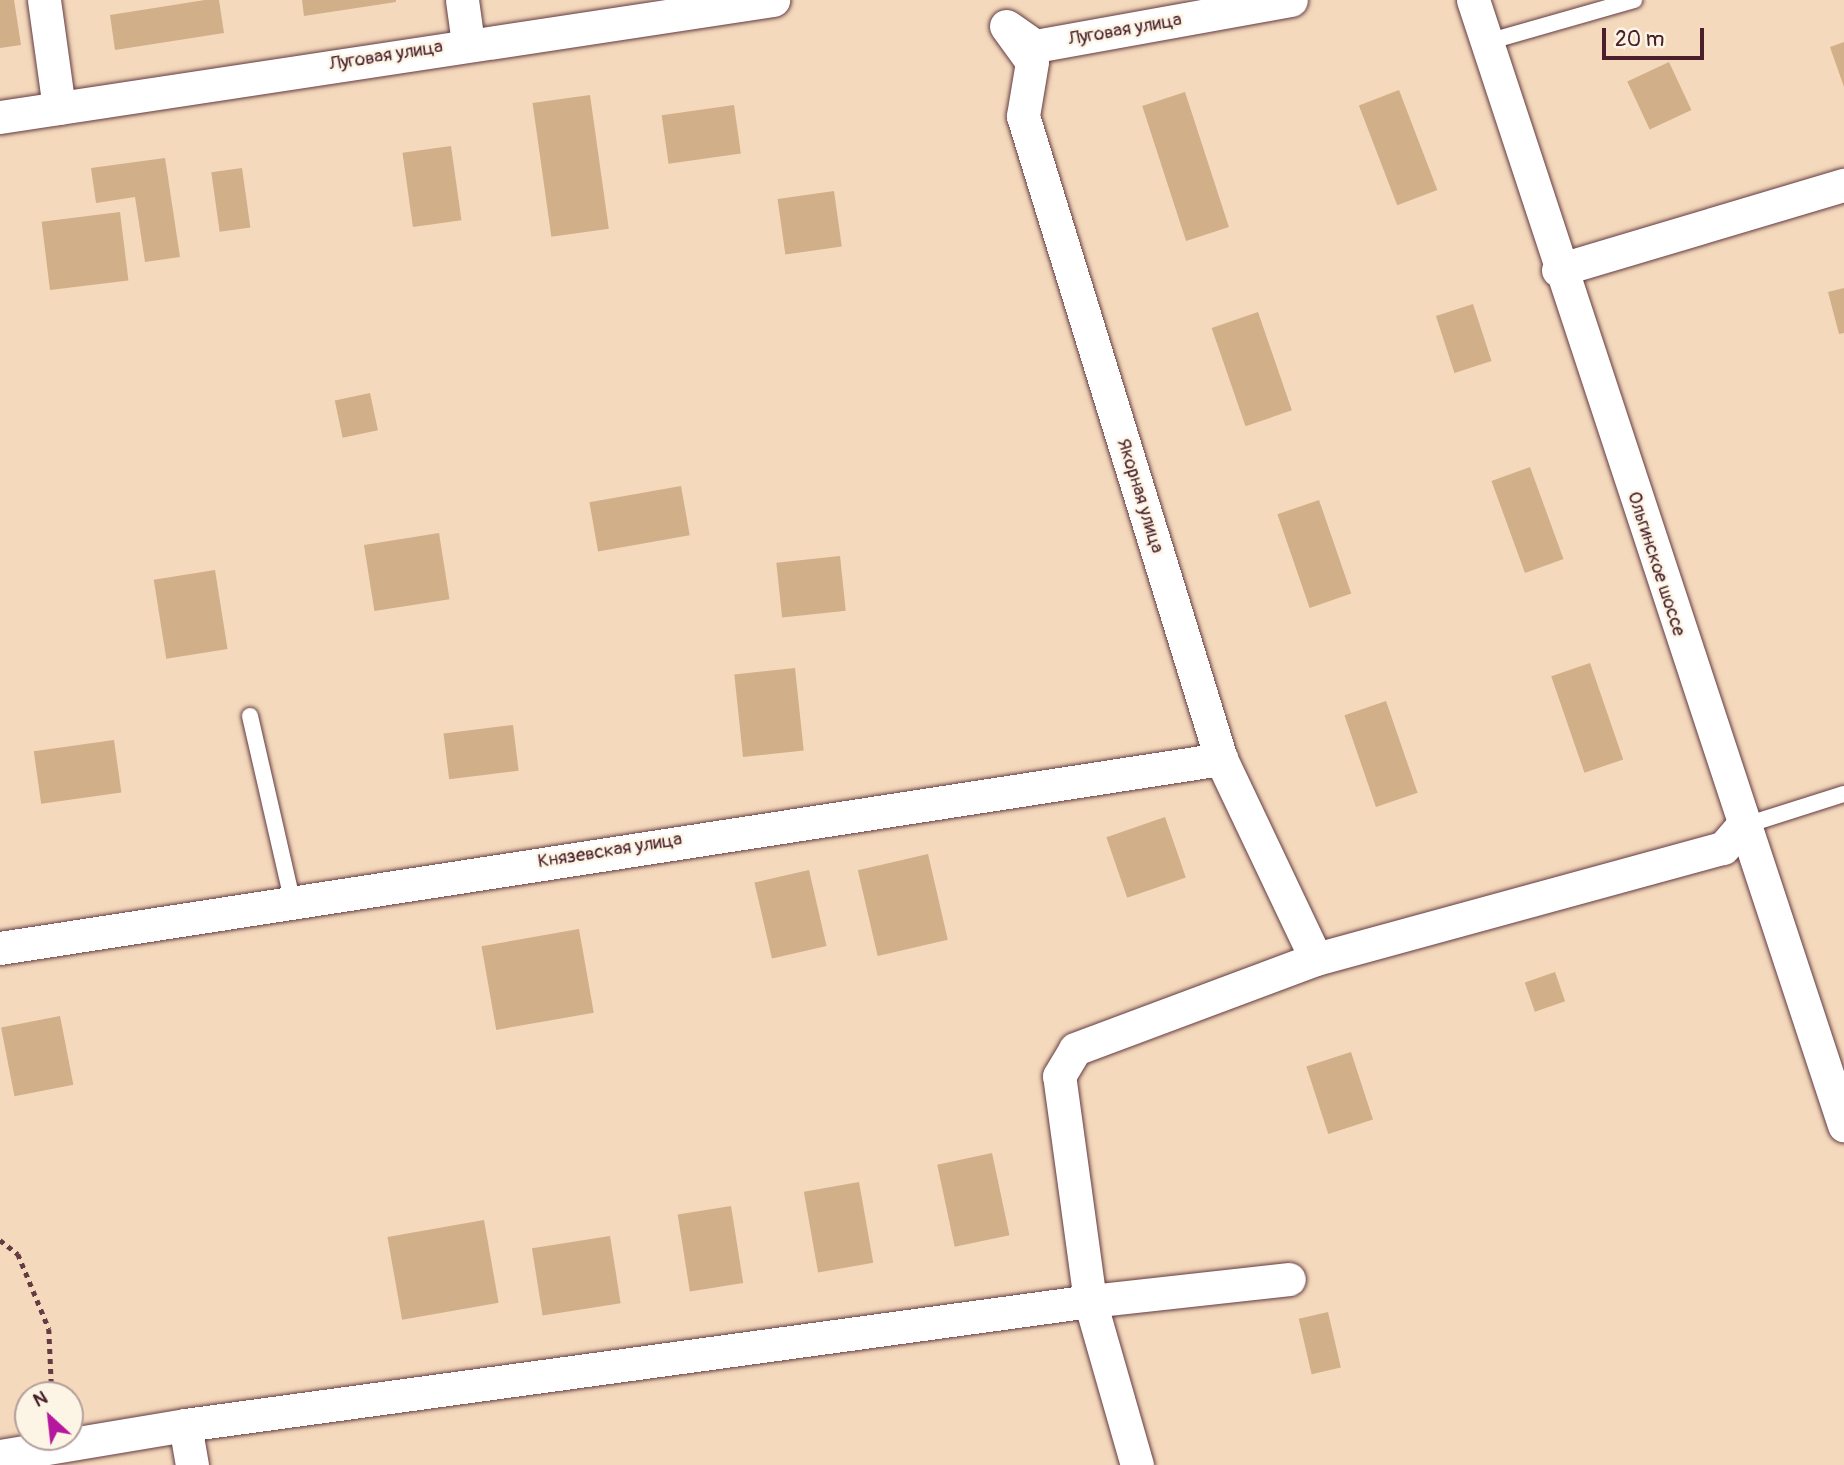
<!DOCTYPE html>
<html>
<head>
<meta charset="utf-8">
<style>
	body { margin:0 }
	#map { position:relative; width:1844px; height:1465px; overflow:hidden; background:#f4d9bc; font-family:Pangolin,sans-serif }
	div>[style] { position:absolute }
	.building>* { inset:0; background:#d1af88; transform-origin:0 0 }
	.path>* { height:4.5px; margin-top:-2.25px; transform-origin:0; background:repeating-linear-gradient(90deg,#643b41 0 5px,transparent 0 10px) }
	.roads { filter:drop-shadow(0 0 2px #643b41) drop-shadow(0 0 2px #643b41) }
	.service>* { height:16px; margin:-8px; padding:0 8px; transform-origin:8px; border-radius:8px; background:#fff }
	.minor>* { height:33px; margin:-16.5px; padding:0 16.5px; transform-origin:16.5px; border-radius:16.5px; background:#fff }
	span { translate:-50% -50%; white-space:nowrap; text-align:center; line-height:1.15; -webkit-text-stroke:5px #fcf5e5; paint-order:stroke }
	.street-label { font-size:19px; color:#4a1f2b }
	.north { position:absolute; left:14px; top:1381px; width:70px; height:70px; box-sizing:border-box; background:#fcf5e5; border:2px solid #b59f9b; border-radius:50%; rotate:333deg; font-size:19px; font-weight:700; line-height:28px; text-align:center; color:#4a1f2b }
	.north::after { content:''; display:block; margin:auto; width:24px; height:32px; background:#b5179e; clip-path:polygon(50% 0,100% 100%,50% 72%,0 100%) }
	.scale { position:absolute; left:1602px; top:28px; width:102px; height:32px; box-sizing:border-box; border:4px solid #4a1f2b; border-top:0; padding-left:9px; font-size:21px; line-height:24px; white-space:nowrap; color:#4a1f2b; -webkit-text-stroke:5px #fcf5e5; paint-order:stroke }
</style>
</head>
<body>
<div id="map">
	<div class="building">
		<i style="clip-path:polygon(0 0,14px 0,21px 45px,0 48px)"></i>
		<i style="clip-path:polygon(205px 0,219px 0,224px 33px,115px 50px,110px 15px)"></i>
		<i style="clip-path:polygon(302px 0,396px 0,396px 2px,304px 16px)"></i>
		<i style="clip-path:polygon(1844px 42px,1844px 87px,1830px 47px)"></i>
		<i style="left:1669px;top:62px;width:53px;height:46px;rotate:65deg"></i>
		<i style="left:1399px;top:90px;width:107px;height:43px;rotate:69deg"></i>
		<i style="left:1185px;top:92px;width:142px;height:45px;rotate:72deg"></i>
		<i style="left:590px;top:95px;width:135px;height:58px;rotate:82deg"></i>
		<i style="left:734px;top:105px;width:49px;height:73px;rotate:82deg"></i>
		<i style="left:451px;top:146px;width:75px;height:49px;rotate:82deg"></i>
		<i style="clip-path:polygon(165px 158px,180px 257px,145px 262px,135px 197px,96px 203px,91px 168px)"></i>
		<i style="left:242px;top:168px;width:60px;height:31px;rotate:82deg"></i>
		<i style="left:834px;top:191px;width:56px;height:57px;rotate:82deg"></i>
		<i style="left:120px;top:212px;width:69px;height:79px;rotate:83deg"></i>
		<i style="clip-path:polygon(1844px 288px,1844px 333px,1839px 334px,1828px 292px)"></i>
		<i style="left:1473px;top:304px;width:60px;height:39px;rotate:72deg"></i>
		<i style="left:1258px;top:312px;width:104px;height:49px;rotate:71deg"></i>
		<i style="left:370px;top:393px;width:38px;height:36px;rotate:78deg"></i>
		<i style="left:1530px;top:467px;width:98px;height:41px;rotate:70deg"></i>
		<i style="left:681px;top:486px;width:50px;height:93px;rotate:80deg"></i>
		<i style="left:1319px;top:500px;width:99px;height:44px;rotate:71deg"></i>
		<i style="left:439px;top:533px;width:67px;height:76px;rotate:81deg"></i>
		<i style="left:840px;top:556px;width:55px;height:64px;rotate:84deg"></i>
		<i style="left:215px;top:570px;width:80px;height:62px;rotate:81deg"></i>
		<i style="left:1590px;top:663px;width:102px;height:41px;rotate:71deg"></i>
		<i style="left:795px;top:668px;width:83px;height:61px;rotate:84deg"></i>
		<i style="left:1386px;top:701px;width:97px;height:44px;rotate:71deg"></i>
		<i style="left:513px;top:725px;width:46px;height:70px;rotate:83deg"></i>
		<i style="left:114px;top:740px;width:53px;height:81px;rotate:82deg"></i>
		<i style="left:1165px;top:817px;width:64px;height:62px;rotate:71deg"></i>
		<i style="left:928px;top:854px;width:88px;height:72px;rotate:77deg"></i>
		<i style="left:809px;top:870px;width:78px;height:56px;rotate:77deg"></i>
		<i style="left:579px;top:929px;width:85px;height:99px;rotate:80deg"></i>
		<i style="left:1555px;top:972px;width:31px;height:32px;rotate:71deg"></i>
		<i style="left:60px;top:1016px;width:70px;height:60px;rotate:79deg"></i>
		<i style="left:1351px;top:1052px;width:71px;height:47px;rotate:72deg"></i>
		<i style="left:992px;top:1153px;width:84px;height:56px;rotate:78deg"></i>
		<i style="left:859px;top:1182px;width:82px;height:56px;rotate:80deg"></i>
		<i style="left:731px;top:1206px;width:78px;height:54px;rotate:81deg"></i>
		<i style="left:484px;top:1220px;width:84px;height:98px;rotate:80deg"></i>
		<i style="left:610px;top:1236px;width:68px;height:79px;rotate:81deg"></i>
		<i style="left:1328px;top:1312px;width:57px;height:30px;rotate:77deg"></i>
	</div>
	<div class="path">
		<i style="left:0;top:1240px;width:23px;rotate:38deg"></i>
		<i style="left:18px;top:1254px;width:81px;rotate:67.5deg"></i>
		<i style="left:49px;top:1329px;width:66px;rotate:87.4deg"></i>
	</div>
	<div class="roads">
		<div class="service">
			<i style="left:1487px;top:42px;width:153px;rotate:-15.9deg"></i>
			<i style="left:250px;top:716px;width:188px;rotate:77.1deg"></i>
			<i style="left:1743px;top:826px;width:106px;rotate:-17.6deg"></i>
		</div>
		<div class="minor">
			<i style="left:44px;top:0;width:109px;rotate:82.1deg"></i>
			<i style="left:462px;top:0;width:43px;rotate:82.1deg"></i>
			<i style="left:1473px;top:0;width:1185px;rotate:71.75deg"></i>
			<i style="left:1006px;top:26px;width:44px;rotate:54.2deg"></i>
			<i style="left:1032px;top:62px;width:55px;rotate:99.5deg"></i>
			<i style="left:1023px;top:116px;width:673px;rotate:72.88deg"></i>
			<i style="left:1221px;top:759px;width:221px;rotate:64.6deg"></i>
			<i style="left:1008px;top:27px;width:33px;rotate:35deg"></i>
			<i style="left:1035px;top:46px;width:260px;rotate:-10.2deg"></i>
			<i style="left:0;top:117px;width:782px;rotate:-8.61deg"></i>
			<i style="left:1558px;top:270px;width:298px;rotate:-16.6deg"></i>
			<i style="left:0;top:948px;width:1236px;rotate:-8.8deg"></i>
			<i style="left:185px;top:1425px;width:41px;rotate:80.1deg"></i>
			<i style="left:0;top:1456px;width:188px;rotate:-9.5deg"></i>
			<i style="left:185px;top:1425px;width:913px;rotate:-7.8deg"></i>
			<i style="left:1090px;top:1301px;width:227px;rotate:-97.8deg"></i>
			<i style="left:1059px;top:1076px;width:31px;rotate:-59deg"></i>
			<i style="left:1075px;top:1049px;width:257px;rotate:-20.5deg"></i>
			<i style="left:1316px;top:959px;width:422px;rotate:-15.3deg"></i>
			<i style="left:1723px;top:848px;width:29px;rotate:-49deg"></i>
			<i style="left:1137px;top:1465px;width:171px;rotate:-106deg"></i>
			<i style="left:1090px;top:1301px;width:200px;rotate:-6.3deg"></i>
		</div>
	</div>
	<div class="street-label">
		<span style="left:1125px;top:30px;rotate:-10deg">Луговая улица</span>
		<span style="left:386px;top:56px;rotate:-9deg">Луговая улица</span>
		<span style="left:1140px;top:496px;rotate:73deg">Якорная улица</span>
		<span style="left:1656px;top:564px;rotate:72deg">Ольгинское шоссе</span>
		<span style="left:610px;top:851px;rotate:-9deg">Князевская улица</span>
	</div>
	<div class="north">N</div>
	<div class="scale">20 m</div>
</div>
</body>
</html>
